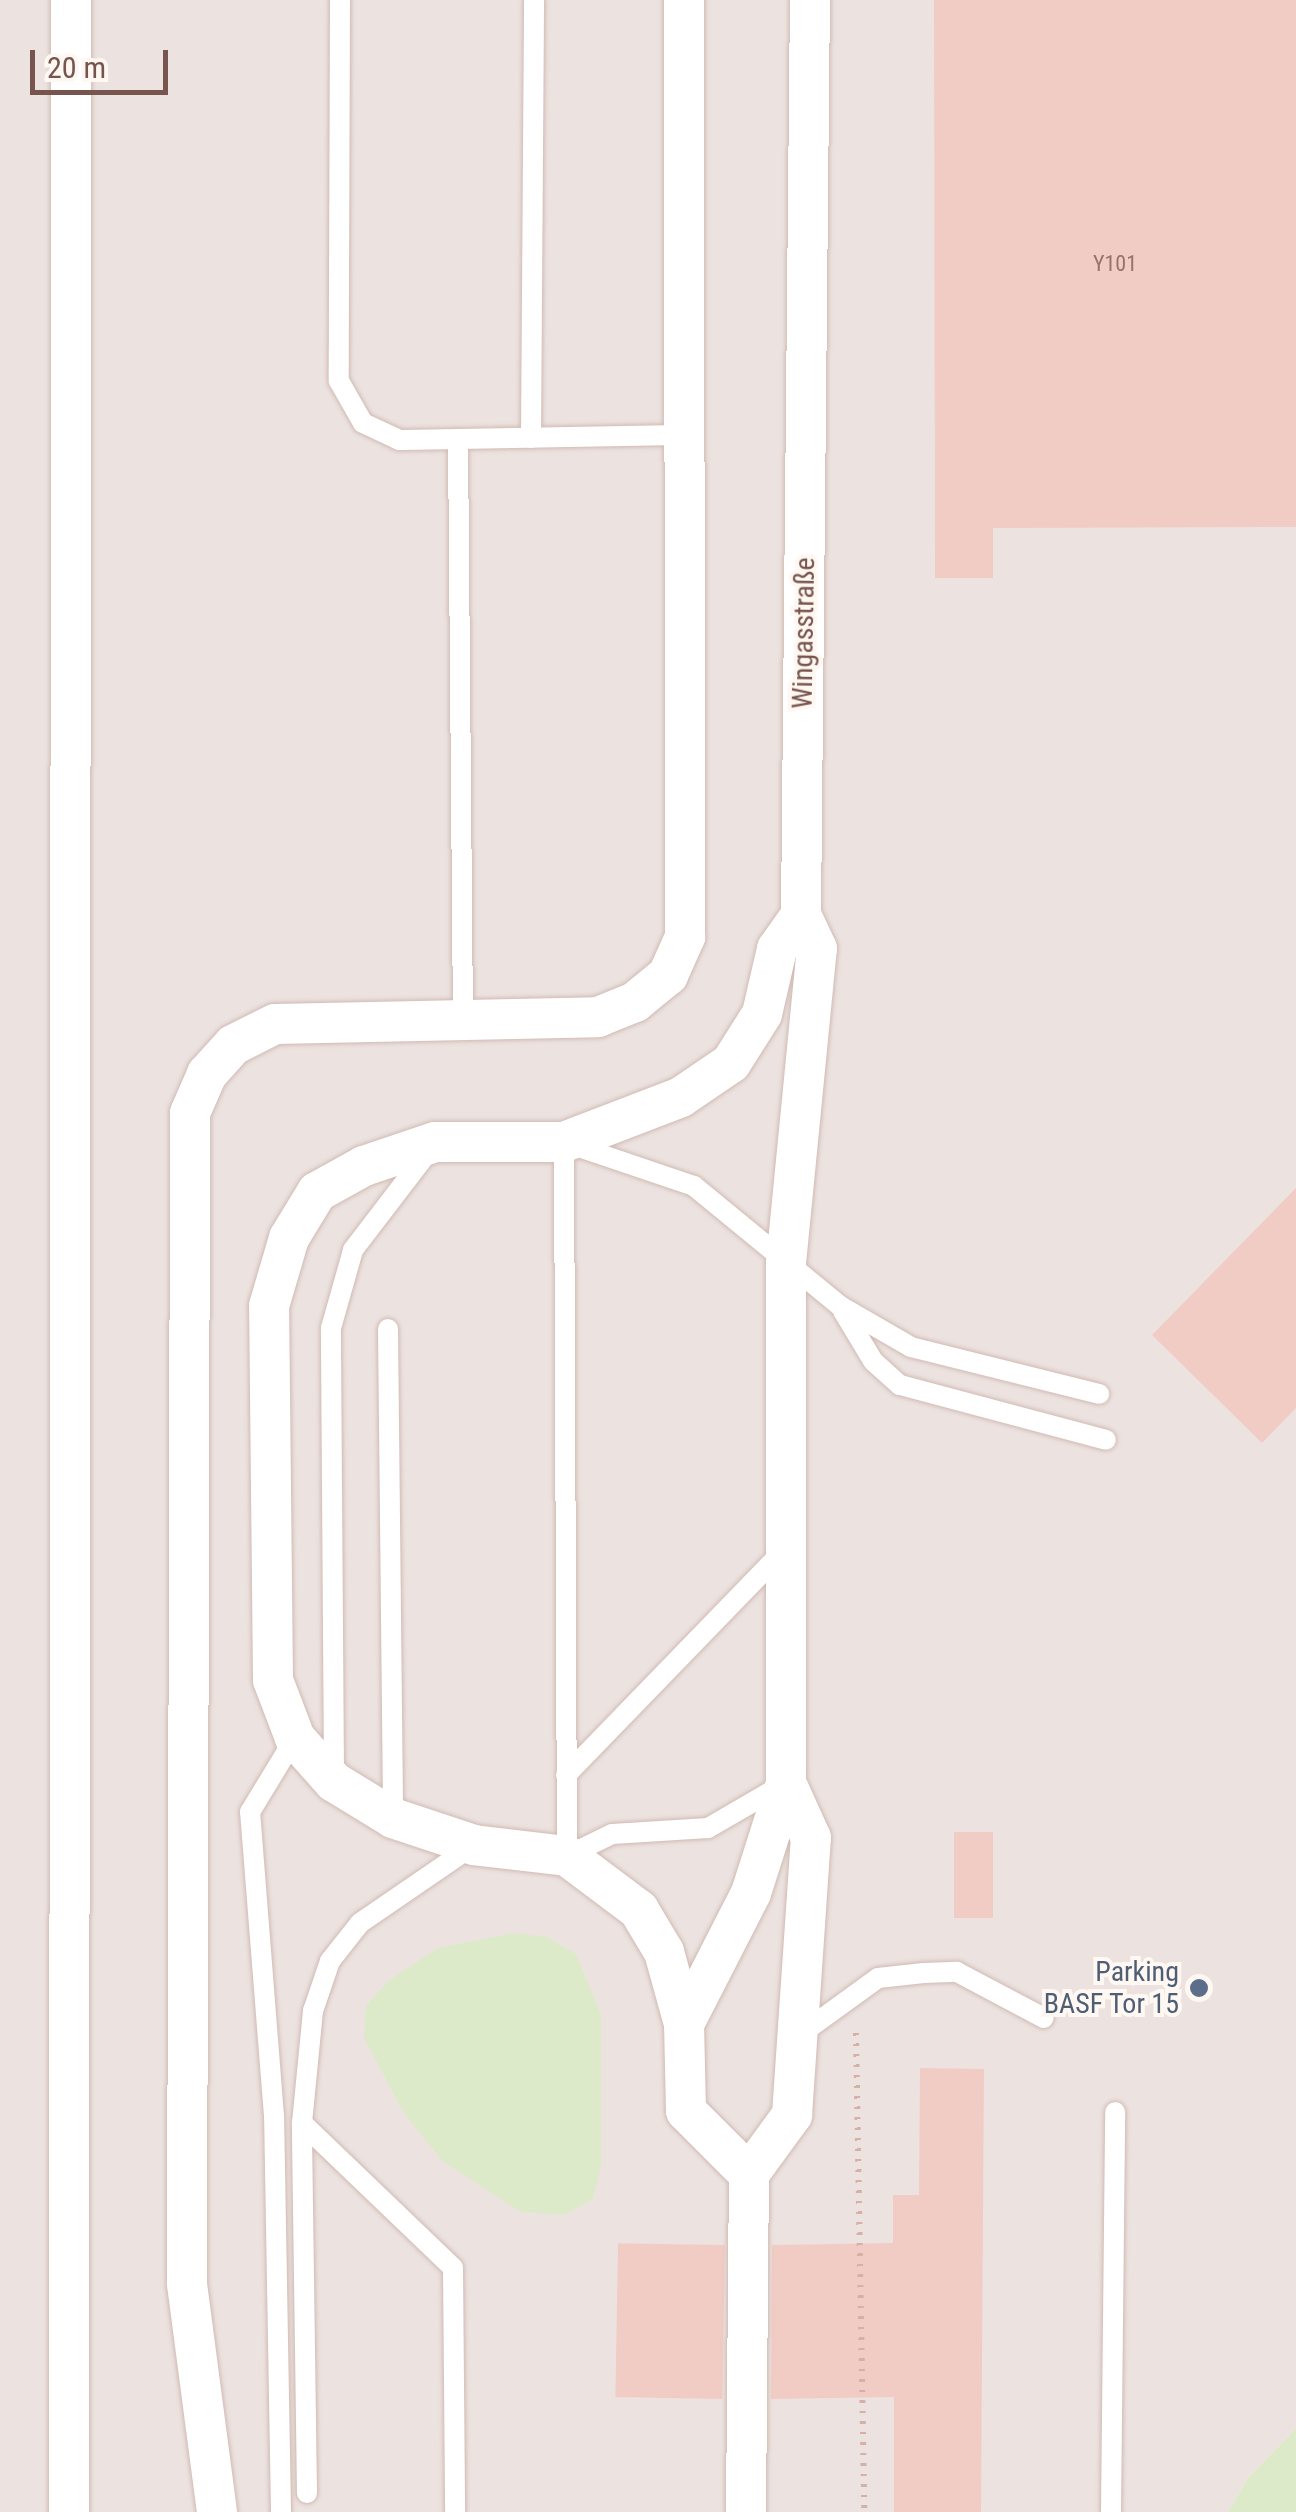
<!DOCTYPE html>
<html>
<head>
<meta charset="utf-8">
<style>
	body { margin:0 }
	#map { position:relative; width:1296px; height:2512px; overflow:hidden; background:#fcf2eb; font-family:"Roboto Condensed",sans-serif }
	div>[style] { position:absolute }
	.industrial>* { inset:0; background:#ece3e0 }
	.green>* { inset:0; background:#ddeac9 }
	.building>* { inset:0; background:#f1ccc4; transform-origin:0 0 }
	.path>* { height:6px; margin-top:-3px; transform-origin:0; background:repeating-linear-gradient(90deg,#d6afa6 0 2.5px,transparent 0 10.5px) }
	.roads { filter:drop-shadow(0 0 2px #d1bab3) drop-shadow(0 0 2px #d1bab3) }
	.service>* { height:20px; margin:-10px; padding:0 10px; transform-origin:10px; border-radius:10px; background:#fff }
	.minor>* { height:40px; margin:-20px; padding:0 20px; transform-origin:20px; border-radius:20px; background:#fff }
	.dots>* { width:28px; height:28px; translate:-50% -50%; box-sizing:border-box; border:5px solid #fef7f2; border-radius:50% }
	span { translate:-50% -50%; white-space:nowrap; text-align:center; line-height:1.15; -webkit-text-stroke:8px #fef7f2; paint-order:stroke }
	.number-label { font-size:22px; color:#96726c }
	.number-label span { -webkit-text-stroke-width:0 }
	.street-label { font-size:28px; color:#77544e }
	.service-label { font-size:28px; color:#4e5e75 }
	.right { translate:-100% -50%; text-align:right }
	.scale { position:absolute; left:30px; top:50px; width:138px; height:45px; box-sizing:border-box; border:5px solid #77544e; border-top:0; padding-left:12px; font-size:30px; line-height:35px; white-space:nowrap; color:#77544e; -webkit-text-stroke:8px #fef7f2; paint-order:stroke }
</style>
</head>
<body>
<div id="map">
	<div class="industrial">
		<i style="clip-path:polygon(0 0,1296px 0,1296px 2428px,1247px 2479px,1228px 2512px,0 2512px)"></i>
	</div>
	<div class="green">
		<i style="clip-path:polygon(514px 1933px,547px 1937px,576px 1954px,601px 2015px,601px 2166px,593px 2199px,564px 2215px,521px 2212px,442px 2161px,403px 2112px,364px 2038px,366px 2006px,388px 1981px,438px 1948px)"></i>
		<i style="clip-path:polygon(1296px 2428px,1296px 2512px,1228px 2512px,1247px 2479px)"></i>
	</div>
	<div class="building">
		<i style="clip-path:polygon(934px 0,1296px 0,1296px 527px,993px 528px,993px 578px,935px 578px)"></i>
		<i style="clip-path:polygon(1296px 1188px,1296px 1408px,1262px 1443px,1152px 1335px)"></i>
		<i style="left:954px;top:1832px;width:39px;height:86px"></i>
		<i style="clip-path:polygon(920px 2068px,984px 2069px,981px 2512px,894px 2512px,894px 2397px,771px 2399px,772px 2245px,893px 2243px,893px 2195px,919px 2195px)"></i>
		<i style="left:725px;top:2245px;width:154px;height:107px;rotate:91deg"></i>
	</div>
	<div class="path">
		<i style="left:856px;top:2033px;width:479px;rotate:89deg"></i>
	</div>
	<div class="roads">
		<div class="service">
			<i style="left:340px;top:0;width:381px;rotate:90.2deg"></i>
			<i style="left:339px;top:381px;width:48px;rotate:60.3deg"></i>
			<i style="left:363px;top:423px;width:40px;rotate:25deg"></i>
			<i style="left:399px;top:440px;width:284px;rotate:-1deg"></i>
			<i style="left:531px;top:438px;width:438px;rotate:-89.6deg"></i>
			<i style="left:458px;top:439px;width:581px;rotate:89.51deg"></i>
			<i style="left:843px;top:1311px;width:58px;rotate:59deg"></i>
			<i style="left:873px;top:1361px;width:36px;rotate:42deg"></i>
			<i style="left:900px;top:1385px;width:213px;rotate:14.9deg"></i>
			<i style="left:388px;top:1329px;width:489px;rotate:89.4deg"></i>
			<i style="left:334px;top:1774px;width:446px;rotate:-90.4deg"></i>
			<i style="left:331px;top:1328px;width:81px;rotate:-74.2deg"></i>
			<i style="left:353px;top:1250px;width:123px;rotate:-52.6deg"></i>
			<i style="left:566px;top:1775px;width:315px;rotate:-45.9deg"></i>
			<i style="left:784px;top:1784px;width:88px;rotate:149.9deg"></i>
			<i style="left:708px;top:1828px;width:96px;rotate:176.4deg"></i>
			<i style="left:612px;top:1834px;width:50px;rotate:153.9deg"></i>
			<i style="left:567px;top:1856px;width:714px;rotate:-90.24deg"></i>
			<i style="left:564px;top:1142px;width:137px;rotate:18.7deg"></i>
			<i style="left:694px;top:1186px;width:189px;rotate:39.4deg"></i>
			<i style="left:840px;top:1306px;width:82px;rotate:30deg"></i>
			<i style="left:911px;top:1347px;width:194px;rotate:14deg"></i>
			<i style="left:798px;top:2036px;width:99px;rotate:-35.9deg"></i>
			<i style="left:878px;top:1978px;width:46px;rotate:-6.2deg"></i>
			<i style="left:924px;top:1973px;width:33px;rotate:-2deg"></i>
			<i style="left:957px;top:1972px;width:98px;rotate:27.9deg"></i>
			<i style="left:302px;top:2123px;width:209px;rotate:43.8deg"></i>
			<i style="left:453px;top:2268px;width:244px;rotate:89.5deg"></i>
			<i style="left:307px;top:2493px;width:370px;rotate:-90.8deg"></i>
			<i style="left:302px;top:2123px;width:113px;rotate:-84.4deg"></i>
			<i style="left:313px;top:2011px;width:53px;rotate:-71.2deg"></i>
			<i style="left:330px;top:1961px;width:48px;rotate:-51.7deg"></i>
			<i style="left:360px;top:1923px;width:138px;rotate:-34.4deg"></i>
			<i style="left:281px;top:2512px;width:396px;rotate:-91deg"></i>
			<i style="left:274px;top:2116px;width:305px;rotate:-94.5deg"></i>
			<i style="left:250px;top:1812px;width:87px;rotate:-58.7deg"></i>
			<i style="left:1111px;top:2512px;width:400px;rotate:-89.4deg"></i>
		</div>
		<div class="minor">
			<i style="left:684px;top:2024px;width:147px;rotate:-62.9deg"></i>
			<i style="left:751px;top:1893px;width:115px;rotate:-72.3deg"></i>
			<i style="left:786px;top:1783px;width:520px;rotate:-90deg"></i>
			<i style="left:786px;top:1263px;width:316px;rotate:-84.4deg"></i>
			<i style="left:817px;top:949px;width:38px;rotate:-115deg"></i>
			<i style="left:749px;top:2174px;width:89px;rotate:-135deg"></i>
			<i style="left:686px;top:2111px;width:87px;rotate:-91.3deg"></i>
			<i style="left:684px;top:2024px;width:75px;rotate:-105.5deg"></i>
			<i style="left:664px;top:1952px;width:49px;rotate:-120.8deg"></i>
			<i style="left:639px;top:1910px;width:90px;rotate:-143.1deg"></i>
			<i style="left:567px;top:1856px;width:94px;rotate:-173.3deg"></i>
			<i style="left:474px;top:1845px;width:85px;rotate:-161.6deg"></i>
			<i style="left:393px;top:1818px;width:69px;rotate:-148.6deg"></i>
			<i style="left:334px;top:1782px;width:59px;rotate:-131.6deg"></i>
			<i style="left:295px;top:1738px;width:62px;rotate:-110.8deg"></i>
			<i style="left:273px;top:1680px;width:374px;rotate:-90.6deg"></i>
			<i style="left:269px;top:1306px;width:71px;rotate:-73.6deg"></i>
			<i style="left:289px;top:1238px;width:54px;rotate:-58.7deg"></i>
			<i style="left:317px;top:1192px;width:54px;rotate:-29deg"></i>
			<i style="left:364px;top:1166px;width:75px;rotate:-18.7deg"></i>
			<i style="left:435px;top:1142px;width:129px"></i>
			<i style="left:564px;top:1142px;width:125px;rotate:-21deg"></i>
			<i style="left:681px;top:1097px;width:60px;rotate:-34.2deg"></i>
			<i style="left:731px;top:1063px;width:58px;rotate:-57.7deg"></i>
			<i style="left:762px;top:1014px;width:67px;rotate:-77deg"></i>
			<i style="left:777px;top:949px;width:42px;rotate:-54.8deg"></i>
			<i style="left:801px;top:915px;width:915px;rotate:-89.44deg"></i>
			<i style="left:69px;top:2512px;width:2512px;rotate:-89.95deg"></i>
			<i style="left:217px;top:2512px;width:230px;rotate:-97.5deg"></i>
			<i style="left:187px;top:2284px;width:1171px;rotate:-89.85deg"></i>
			<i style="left:190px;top:1113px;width:43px;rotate:-66.4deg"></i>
			<i style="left:207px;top:1074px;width:39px;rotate:-48deg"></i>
			<i style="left:233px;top:1045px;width:47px;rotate:-26.6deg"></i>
			<i style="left:275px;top:1024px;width:323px;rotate:-1.2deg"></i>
			<i style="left:598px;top:1017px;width:40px;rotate:-22deg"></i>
			<i style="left:635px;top:1002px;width:43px;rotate:-39.3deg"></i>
			<i style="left:668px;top:975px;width:42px;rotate:-65.9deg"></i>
			<i style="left:685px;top:937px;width:937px;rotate:-90.06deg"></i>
			<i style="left:746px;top:2512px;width:338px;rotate:-89.5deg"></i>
			<i style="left:749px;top:2174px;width:73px;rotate:-53.9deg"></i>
			<i style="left:792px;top:2115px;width:278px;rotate:-86.1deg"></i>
			<i style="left:811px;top:1838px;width:60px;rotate:-114.4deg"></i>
		</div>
	</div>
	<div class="dots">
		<i style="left:1199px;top:1988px;background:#5c6f8a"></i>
	</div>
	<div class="number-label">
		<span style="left:1115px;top:264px">Y101</span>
	</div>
	<div class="street-label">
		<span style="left:804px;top:633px;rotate:-89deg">Wingasstraße</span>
	</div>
	<div class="service-label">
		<span class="right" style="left:1179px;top:1988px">Parking<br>BASF Tor 15</span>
	</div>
	<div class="scale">20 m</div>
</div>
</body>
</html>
